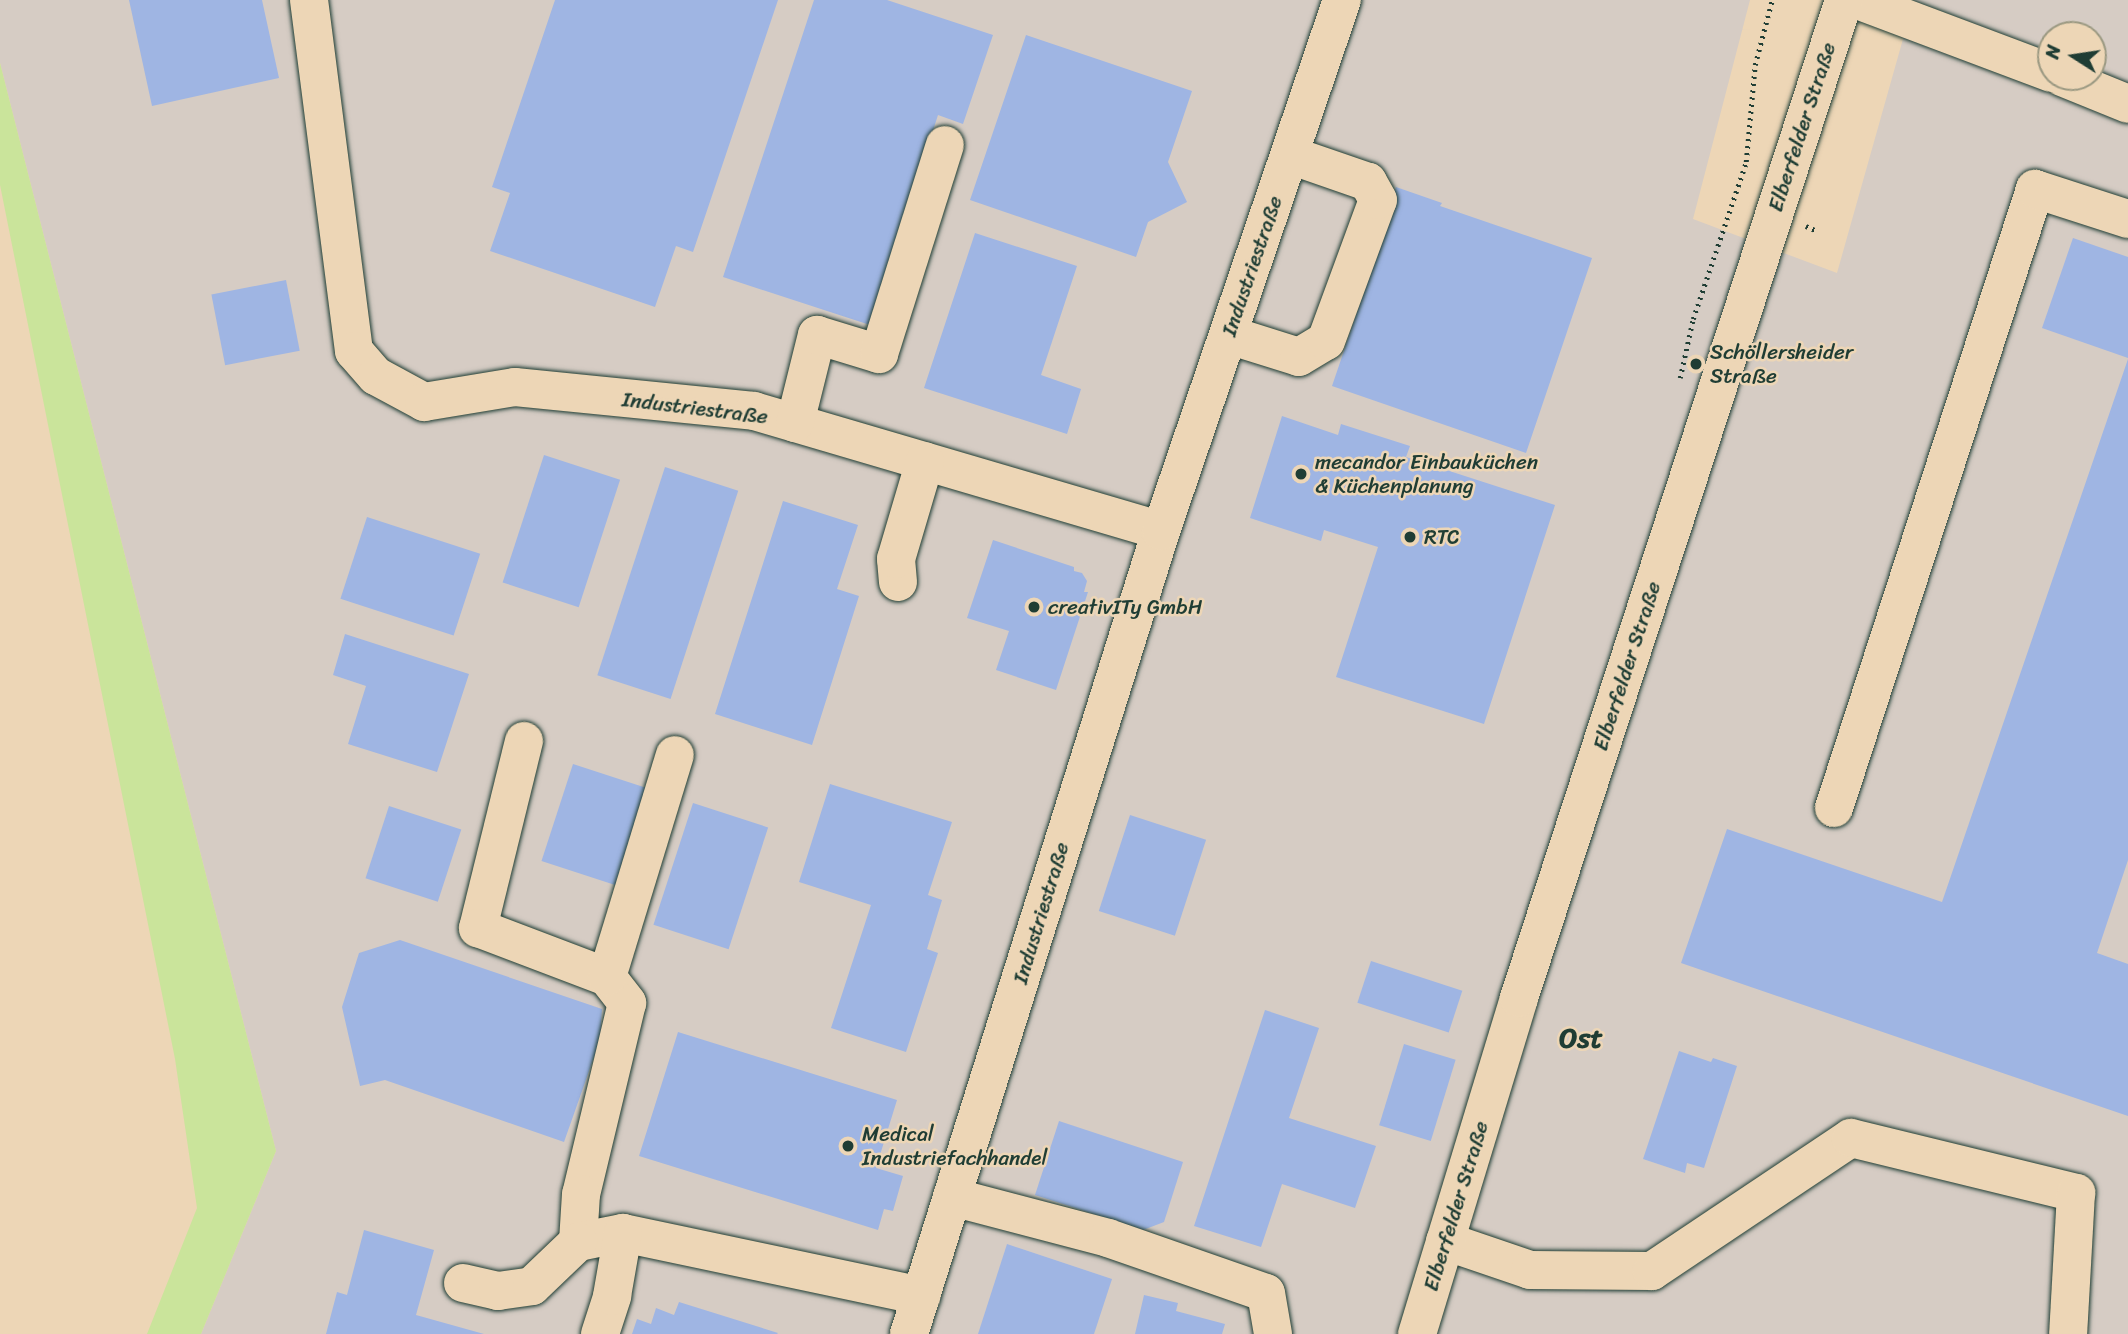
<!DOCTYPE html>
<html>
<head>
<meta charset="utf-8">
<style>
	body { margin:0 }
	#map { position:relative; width:2128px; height:1334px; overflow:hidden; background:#edd6b6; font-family:Sriracha,sans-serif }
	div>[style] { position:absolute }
	.built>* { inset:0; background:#d6ccc4 }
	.green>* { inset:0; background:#cae49b }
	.building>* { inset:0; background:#9fb5e3; transform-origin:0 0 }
	.path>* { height:4.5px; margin-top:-2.25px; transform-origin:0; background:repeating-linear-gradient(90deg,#1f3d34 0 2px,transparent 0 7px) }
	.roads { filter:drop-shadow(0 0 2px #1f3d34) drop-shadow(0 0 2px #1f3d34) }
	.minor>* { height:38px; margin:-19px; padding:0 19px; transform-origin:19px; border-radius:19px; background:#edd6b6 }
	.dots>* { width:19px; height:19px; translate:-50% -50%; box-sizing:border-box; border:4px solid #edd6b6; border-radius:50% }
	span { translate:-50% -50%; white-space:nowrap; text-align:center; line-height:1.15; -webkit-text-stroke:5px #edd6b6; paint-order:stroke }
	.street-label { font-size:21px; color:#1f3d34 }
	.poi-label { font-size:21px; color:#1f3d34 }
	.left { translate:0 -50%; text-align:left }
	.district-label { font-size:28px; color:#1f3d34; font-weight:700 }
	.north { position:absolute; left:2037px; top:21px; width:70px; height:70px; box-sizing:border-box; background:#edd6b6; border:2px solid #9b9982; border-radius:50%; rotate:282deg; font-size:19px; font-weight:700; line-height:28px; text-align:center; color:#1f3d34 }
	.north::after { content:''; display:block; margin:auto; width:24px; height:32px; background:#1f3d34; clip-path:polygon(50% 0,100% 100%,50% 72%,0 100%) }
</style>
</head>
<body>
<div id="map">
	<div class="built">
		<i style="clip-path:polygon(evenodd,0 0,1750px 0,1693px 219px,1837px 273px,1914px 0,2128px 0,2128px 1334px,201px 1334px,276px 1151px,0 63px,0 0,2051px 35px,2093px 35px,2093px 77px,2051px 77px,2051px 35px)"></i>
	</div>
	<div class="green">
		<i style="clip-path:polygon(0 63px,276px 1151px,201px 1334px,147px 1334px,197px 1208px,175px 1059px,0 185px)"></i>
	</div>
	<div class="building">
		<i style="clip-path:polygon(129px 0,262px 0,279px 78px,152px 106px)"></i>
		<i style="clip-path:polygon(555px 0,778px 0,693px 252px,676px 246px,655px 307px,490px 251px,510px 193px,492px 187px)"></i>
		<i style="clip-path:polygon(814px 0,887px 0,993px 35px,963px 124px,938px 115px,870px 325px,723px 277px)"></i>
		<i style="clip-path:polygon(1026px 35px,1192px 91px,1168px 162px,1187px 202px,1148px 222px,1136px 257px,970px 200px)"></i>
		<i style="clip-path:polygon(1396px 187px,1442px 203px,1440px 206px,1592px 258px,1526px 453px,1332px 386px,1384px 233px,1380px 232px)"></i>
		<i style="clip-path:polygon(975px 233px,1077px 266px,1041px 375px,1081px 389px,1067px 434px,924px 388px)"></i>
		<i style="clip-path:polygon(2073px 238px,2128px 257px,2128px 358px,2042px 328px)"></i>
		<i style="left:286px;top:280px;width:72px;height:76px;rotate:79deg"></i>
		<i style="clip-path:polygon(2128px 359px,2128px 860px,2097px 953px,2128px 964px,2128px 1116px,1681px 963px,1727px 829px,1942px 902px)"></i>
		<i style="clip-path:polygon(1282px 416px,1338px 435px,1341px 424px,1410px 446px,1406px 457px,1555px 505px,1484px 724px,1336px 677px,1378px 547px,1324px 530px,1321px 541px,1250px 518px)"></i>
		<i style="left:544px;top:455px;width:80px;height:134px;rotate:18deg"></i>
		<i style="left:665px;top:467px;width:77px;height:219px;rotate:18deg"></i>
		<i style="clip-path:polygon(783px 501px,858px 525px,837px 589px,859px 596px,812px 745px,715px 714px)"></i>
		<i style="left:367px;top:517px;width:119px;height:86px;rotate:18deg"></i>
		<i style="clip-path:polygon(993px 540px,1074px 567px,1074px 571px,1082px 573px,1087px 581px,1084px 592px,1088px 592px,1056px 690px,996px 670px,1009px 631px,967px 618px)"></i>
		<i style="clip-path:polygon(345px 634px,469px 674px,437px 772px,348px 744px,366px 686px,333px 675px)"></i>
		<i style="left:573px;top:764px;width:79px;height:102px;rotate:18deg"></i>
		<i style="clip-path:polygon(830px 784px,952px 822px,928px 895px,942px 900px,927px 949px,938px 953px,906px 1052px,831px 1028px,871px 905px,799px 882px)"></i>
		<i style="left:693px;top:803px;width:79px;height:128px;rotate:18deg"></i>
		<i style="left:389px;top:806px;width:76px;height:76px;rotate:18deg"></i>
		<i style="left:1130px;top:815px;width:80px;height:101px;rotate:18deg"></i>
		<i style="clip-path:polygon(400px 940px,602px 1009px,600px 1040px,564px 1142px,385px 1080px,360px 1086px,342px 1007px,359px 953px)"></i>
		<i style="left:1371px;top:961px;width:96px;height:44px;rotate:18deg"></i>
		<i style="clip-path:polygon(1265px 1010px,1319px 1028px,1289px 1118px,1376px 1146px,1355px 1208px,1282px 1184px,1261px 1247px,1194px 1226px)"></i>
		<i style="clip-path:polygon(678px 1032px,897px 1100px,876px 1168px,903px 1176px,893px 1211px,884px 1209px,878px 1230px,639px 1156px)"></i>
		<i style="left:1404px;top:1044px;width:54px;height:85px;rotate:17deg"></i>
		<i style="clip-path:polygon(1679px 1051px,1711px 1062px,1713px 1058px,1737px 1066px,1704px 1168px,1687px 1163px,1685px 1173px,1643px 1159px)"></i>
		<i style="clip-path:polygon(1059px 1121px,1183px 1162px,1164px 1222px,1143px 1230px,1035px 1195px)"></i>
		<i style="clip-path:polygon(364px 1230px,434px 1250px,416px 1315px,484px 1334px,326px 1334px,337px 1292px,347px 1295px)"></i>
		<i style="clip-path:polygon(1007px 1244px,1112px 1279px,1094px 1334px,978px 1334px)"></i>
		<i style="clip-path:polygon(1144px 1295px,1178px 1303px,1176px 1311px,1225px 1324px,1222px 1334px,1135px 1334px)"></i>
		<i style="clip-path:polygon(679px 1302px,778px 1333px,777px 1334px,632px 1334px,637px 1319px,651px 1324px,656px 1308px,674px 1315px)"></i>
	</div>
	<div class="path">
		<i style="left:1806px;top:226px;width:10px;rotate:24deg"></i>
		<i style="left:1680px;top:378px;width:60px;rotate:-77.6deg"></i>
		<i style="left:1693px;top:319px;width:166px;rotate:-71.3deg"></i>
		<i style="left:1746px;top:162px;width:97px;rotate:-84.7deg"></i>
		<i style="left:1755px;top:65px;width:67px;rotate:-75.3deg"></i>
	</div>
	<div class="roads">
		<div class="minor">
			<i style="left:309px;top:0;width:354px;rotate:82.7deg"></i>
			<i style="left:354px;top:351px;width:33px;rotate:49deg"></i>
			<i style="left:376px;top:376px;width:55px;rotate:28.4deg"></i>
			<i style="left:424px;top:402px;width:92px;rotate:-9.4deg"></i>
			<i style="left:515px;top:387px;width:240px;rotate:5.7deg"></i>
			<i style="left:754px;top:411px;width:424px;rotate:16.4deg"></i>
			<i style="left:1857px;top:0;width:207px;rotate:20.6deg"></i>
			<i style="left:2062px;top:77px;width:71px;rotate:22.2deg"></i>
			<i style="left:1229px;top:335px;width:73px;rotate:17.4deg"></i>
			<i style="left:1299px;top:357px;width:31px;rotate:-31deg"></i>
			<i style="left:1326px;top:341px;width:150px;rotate:-69.8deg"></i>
			<i style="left:1378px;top:200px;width:21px;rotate:-119deg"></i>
			<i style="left:1368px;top:182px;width:83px;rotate:-160.9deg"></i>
			<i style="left:795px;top:423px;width:91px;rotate:-76deg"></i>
			<i style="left:817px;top:335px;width:65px;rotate:17deg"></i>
			<i style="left:879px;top:354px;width:219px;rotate:-72.5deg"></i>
			<i style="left:898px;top:582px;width:23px;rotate:-95deg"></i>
			<i style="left:896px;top:559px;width:102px;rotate:-73.5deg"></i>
			<i style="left:524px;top:741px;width:193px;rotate:103.8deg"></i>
			<i style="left:478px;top:928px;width:138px;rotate:20.8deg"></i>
			<i style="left:607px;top:977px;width:33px;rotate:52deg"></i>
			<i style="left:627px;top:1003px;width:196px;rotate:103.5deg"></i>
			<i style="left:581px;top:1194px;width:48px;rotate:93.6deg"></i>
			<i style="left:578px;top:1242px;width:46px;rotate:-11.3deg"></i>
			<i style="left:623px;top:1233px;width:305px;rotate:11.9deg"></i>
			<i style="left:1834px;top:808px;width:651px;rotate:-72.01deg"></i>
			<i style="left:2035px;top:189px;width:98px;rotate:17.9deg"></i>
			<i style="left:607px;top:977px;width:232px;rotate:-73deg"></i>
			<i style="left:952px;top:1197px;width:161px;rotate:14.7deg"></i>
			<i style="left:1108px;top:1238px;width:167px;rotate:19.2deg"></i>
			<i style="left:1266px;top:1293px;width:42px;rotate:80.3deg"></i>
			<i style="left:1445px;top:1241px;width:90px;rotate:18.8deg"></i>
			<i style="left:1530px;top:1270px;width:122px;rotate:0.5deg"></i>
			<i style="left:1652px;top:1271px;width:239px;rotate:-33.8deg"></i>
			<i style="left:1851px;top:1138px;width:232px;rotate:13.7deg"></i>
			<i style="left:2076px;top:1193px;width:141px;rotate:93.2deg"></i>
			<i style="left:463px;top:1283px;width:36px;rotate:13deg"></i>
			<i style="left:498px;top:1291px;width:34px;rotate:-8deg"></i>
			<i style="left:532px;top:1286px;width:64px;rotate:-43.7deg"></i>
			<i style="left:600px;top:1334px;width:40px;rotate:-72deg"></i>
			<i style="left:612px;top:1296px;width:64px;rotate:-80.1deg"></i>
			<i style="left:909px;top:1334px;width:842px;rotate:-72.58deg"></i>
			<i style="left:1161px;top:531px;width:561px;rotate:-71.18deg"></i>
			<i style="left:1417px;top:1334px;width:351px;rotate:-73.1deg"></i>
			<i style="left:1519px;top:998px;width:1050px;rotate:-71.96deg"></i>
		</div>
	</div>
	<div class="dots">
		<i style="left:1696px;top:364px;background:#1f3d34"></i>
		<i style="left:1301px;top:474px;background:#1f3d34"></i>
		<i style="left:1410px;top:537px;background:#1f3d34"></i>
		<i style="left:1034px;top:607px;background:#1f3d34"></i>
		<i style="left:848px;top:1146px;background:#1f3d34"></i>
	</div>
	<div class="street-label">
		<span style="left:1802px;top:127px;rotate:-72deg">Elberfelder Straße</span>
		<span style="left:1252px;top:266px;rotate:-71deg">Industriestraße</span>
		<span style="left:695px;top:408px;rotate:7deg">Industriestraße</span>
		<span style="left:1627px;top:666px;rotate:-72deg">Elberfelder Straße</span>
		<span style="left:1041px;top:913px;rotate:-73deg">Industriestraße</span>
		<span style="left:1456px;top:1206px;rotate:-73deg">Elberfelder Straße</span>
	</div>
	<div class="poi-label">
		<span class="left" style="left:1710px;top:364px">Schöllersheider<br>Straße</span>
		<span class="left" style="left:1315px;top:474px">mecandor Einbauküchen<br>&amp; Küchenplanung</span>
		<span class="left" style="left:1424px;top:537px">RTC</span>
		<span class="left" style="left:1048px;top:607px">creativITy GmbH</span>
		<span class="left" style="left:862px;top:1146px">Medical<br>Industriefachhandel</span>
	</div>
	<div class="district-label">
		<span style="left:1581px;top:1038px">Ost</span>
	</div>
	<div class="north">N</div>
</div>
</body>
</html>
